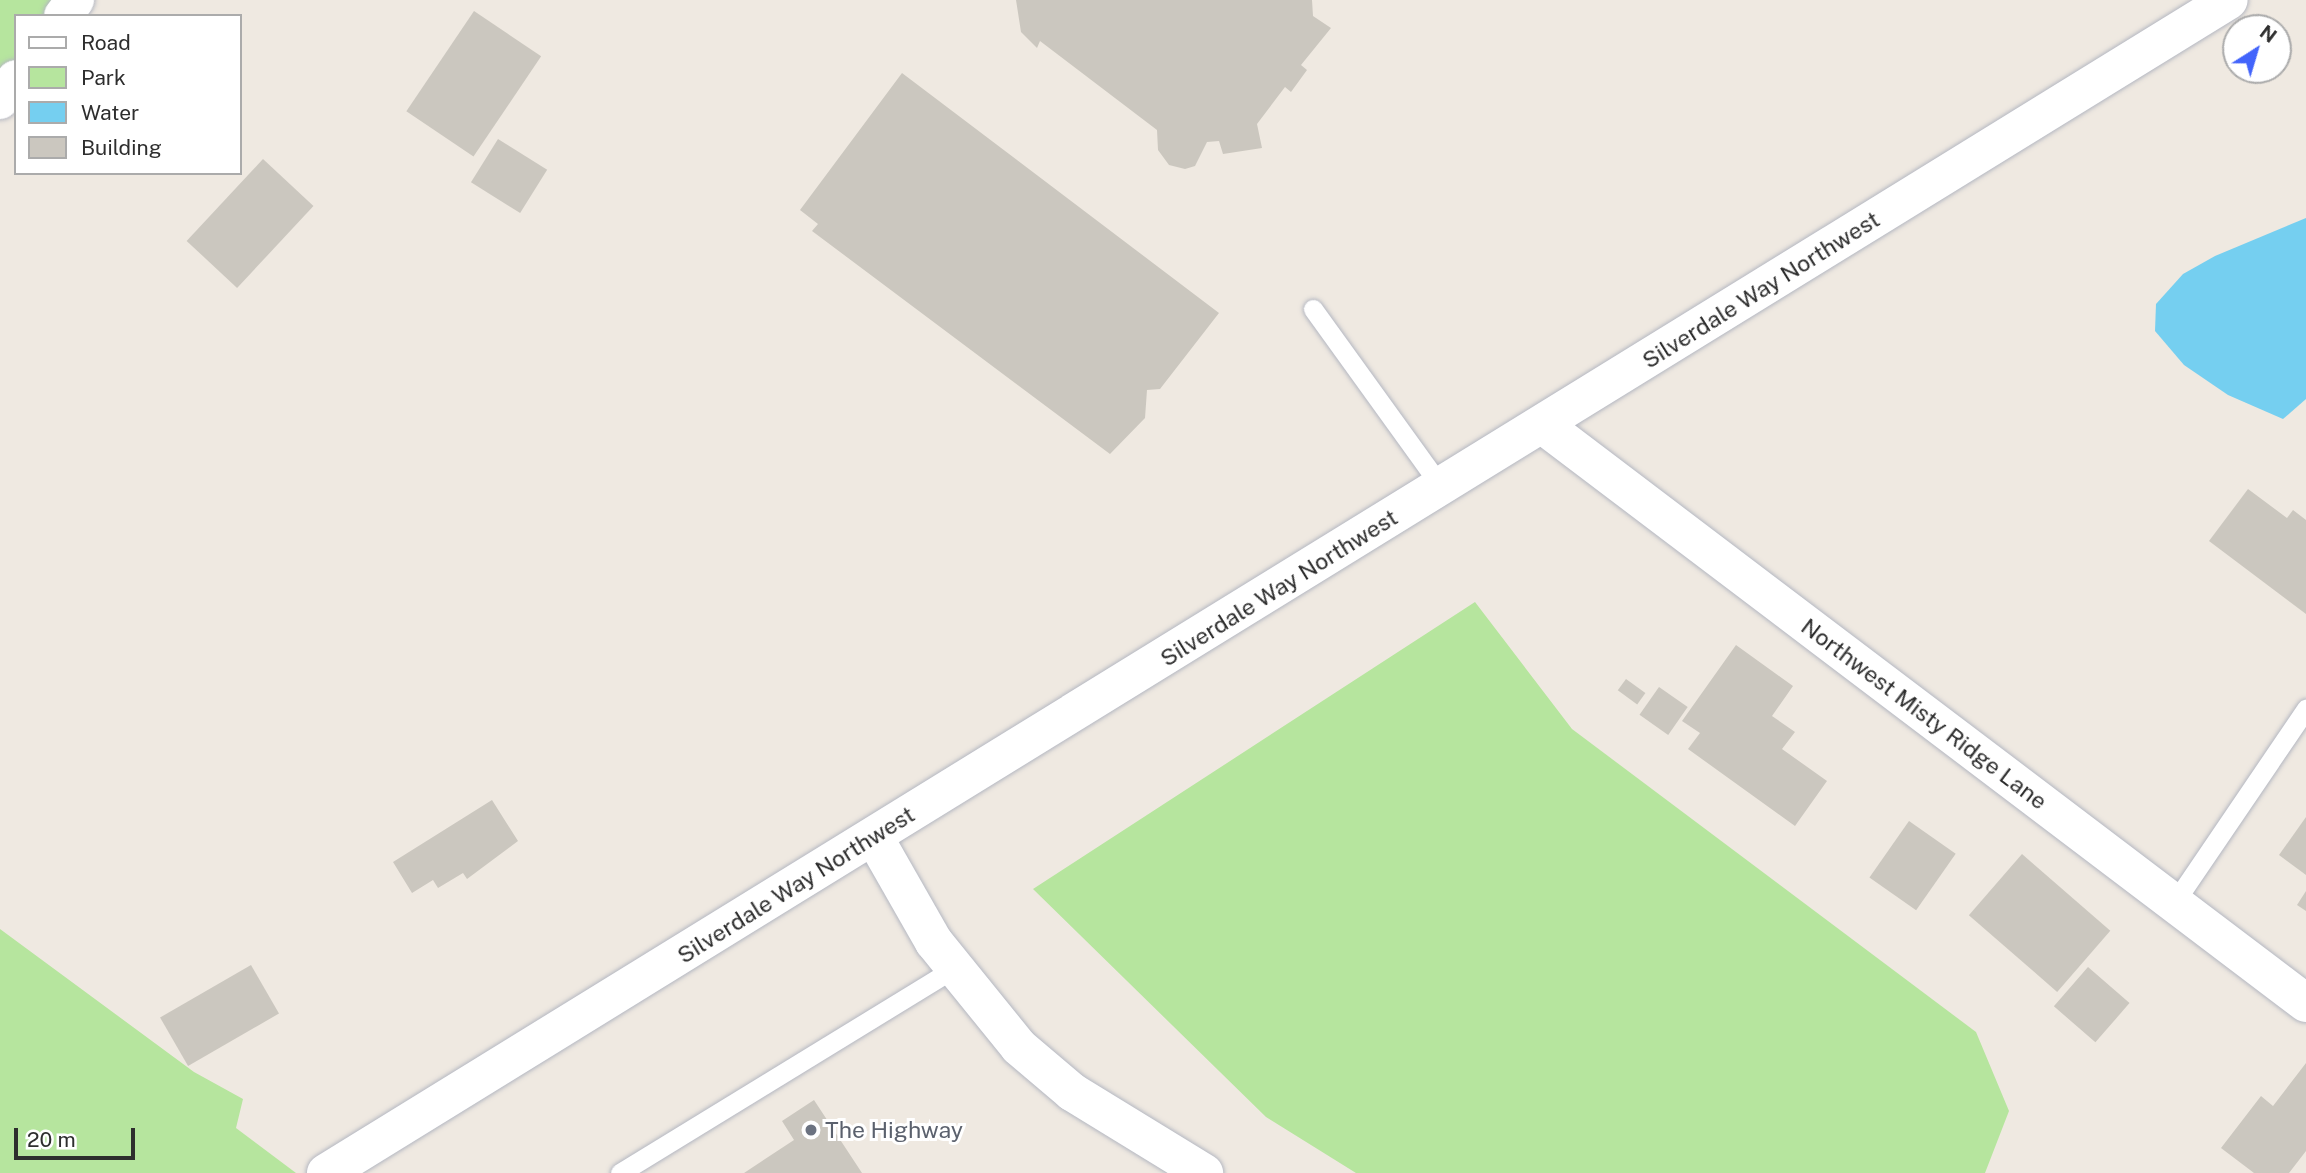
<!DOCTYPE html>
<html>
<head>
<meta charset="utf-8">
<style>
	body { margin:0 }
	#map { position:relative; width:2306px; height:1173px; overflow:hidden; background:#efe9e1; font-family:"Public Sans",sans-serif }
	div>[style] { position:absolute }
	.green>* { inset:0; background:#b6e59e }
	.water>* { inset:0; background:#75cff0 }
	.building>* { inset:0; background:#cbc7bf; transform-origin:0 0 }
	.roads { filter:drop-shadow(0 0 2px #b4b7c1) drop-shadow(0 0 2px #b4b7c1) }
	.service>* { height:19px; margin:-9.5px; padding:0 9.5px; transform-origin:9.5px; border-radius:9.5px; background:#fff }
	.minor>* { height:38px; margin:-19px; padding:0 19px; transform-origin:19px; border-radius:19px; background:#fff }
	.secondary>* { height:38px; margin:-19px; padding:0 19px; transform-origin:19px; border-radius:19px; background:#fff }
	.dots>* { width:19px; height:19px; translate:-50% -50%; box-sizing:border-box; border:4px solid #fff; border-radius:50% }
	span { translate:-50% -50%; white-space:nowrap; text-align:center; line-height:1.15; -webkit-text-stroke:6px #fff; paint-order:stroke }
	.street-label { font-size:23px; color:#2e2e2e }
	.worship-label { font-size:23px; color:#5b616d }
	.left { translate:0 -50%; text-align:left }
	.legend { position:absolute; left:14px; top:14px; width:228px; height:161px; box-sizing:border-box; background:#fff; border:2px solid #ababab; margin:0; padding:9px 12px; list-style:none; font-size:21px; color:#2e2e2e }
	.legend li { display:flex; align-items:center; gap:14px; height:35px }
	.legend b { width:35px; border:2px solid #ababab }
	.north { position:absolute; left:2222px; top:14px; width:70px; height:70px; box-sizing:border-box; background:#fff; border:2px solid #ababab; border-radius:50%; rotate:37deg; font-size:19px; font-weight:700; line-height:28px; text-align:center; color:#2e2e2e }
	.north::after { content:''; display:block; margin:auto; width:24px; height:32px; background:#4264fb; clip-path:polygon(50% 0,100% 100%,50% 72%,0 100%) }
	.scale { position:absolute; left:14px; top:1128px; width:121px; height:32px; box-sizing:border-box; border:4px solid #2e2e2e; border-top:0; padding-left:9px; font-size:21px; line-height:24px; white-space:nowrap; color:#2e2e2e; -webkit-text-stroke:5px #fff; paint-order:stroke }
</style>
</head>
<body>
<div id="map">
	<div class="green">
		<i style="clip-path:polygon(0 0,75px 0,63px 16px,16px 16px,16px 79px,0 100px)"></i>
		<i style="clip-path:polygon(1475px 602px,1572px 729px,1976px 1032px,2009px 1111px,1985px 1173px,1356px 1173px,1266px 1117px,1033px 889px)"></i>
		<i style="clip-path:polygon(0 929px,194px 1072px,243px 1099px,236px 1128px,296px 1173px,0 1173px)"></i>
	</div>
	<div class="water">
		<i style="clip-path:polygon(2306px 218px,2306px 399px,2283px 419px,2228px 395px,2184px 365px,2155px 331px,2156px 304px,2183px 274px,2215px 256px)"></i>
	</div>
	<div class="building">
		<i style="clip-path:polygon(1016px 0,1312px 0,1313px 16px,1331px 28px,1301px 65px,1307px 70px,1291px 92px,1285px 87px,1257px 124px,1262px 148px,1223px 154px,1219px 141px,1207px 142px,1195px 166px,1185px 169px,1169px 165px,1158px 150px,1157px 130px,1040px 41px,1037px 48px,1021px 32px)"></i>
		<i style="left:474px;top:11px;width:81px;height:121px;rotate:34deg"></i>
		<i style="clip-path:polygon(902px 73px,1219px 313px,1160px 389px,1147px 390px,1145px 418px,1110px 454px,812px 231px,818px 224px,800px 210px)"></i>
		<i style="left:498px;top:139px;width:58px;height:51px;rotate:32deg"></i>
		<i style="left:263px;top:159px;width:69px;height:112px;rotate:43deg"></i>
		<i style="clip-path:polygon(2248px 489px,2287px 518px,2293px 510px,2306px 520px,2306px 614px,2209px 541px)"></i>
		<i style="clip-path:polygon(1736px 645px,1793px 686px,1772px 716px,1795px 732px,1782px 749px,1827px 781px,1795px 826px,1688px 749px,1700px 733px,1682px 721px)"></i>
		<i style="left:1626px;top:679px;width:24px;height:14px;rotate:36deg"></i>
		<i style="left:1659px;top:687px;width:35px;height:34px;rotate:35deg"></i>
		<i style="clip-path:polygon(492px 800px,518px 841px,467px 879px,463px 873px,438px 888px,433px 880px,412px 893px,393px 862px)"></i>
		<i style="clip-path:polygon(2306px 817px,2306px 875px,2279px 855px)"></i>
		<i style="left:1909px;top:821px;width:57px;height:69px;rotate:35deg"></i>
		<i style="left:2022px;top:854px;width:117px;height:81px;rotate:41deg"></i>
		<i style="clip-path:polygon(2306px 891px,2306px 911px,2297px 905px)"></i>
		<i style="left:251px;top:965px;width:56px;height:105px;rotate:60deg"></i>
		<i style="left:2088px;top:967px;width:55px;height:52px;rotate:41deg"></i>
		<i style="clip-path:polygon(2306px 1063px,2306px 1151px,2289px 1173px,2254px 1173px,2221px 1148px,2261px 1096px,2273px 1106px)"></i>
		<i style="clip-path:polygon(814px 1100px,862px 1173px,744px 1173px,794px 1140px,782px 1121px)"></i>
	</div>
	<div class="roads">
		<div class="service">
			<i style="left:1313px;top:309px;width:221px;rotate:54.2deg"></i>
			<i style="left:2174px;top:903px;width:235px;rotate:-55.8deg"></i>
			<i style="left:620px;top:1173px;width:391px;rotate:-31.5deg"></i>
		</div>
		<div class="minor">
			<i style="left:63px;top:16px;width:20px;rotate:-53deg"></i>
			<i style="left:0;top:100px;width:26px;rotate:-53deg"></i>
			<i style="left:1543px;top:425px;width:957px;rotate:37.15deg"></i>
			<i style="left:874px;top:837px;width:121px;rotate:60.3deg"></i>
			<i style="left:934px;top:942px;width:135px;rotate:51deg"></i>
			<i style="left:1019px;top:1047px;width:70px;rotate:40.3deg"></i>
			<i style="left:1072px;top:1092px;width:155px;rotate:31.5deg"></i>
		</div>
		<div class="secondary">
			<i style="left:326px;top:1173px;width:2235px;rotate:-31.65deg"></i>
		</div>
	</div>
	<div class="dots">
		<i style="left:811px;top:1130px;background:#6b7280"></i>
	</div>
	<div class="street-label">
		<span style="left:1761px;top:290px;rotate:-32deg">Silverdale Way Northwest</span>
		<span style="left:1279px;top:588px;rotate:-32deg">Silverdale Way Northwest</span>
		<span style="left:1924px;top:714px;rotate:37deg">Northwest Misty Ridge Lane</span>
		<span style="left:796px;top:885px;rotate:-32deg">Silverdale Way Northwest</span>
	</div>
	<div class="worship-label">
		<span class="left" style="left:825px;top:1130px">The Highway</span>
	</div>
	<ul class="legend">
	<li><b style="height:9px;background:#fff"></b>Road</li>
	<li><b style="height:19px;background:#b6e59e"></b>Park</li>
	<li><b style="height:19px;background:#75cff0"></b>Water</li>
	<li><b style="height:19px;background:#cbc7bf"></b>Building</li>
	</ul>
	<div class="north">N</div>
	<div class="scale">20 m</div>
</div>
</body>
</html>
